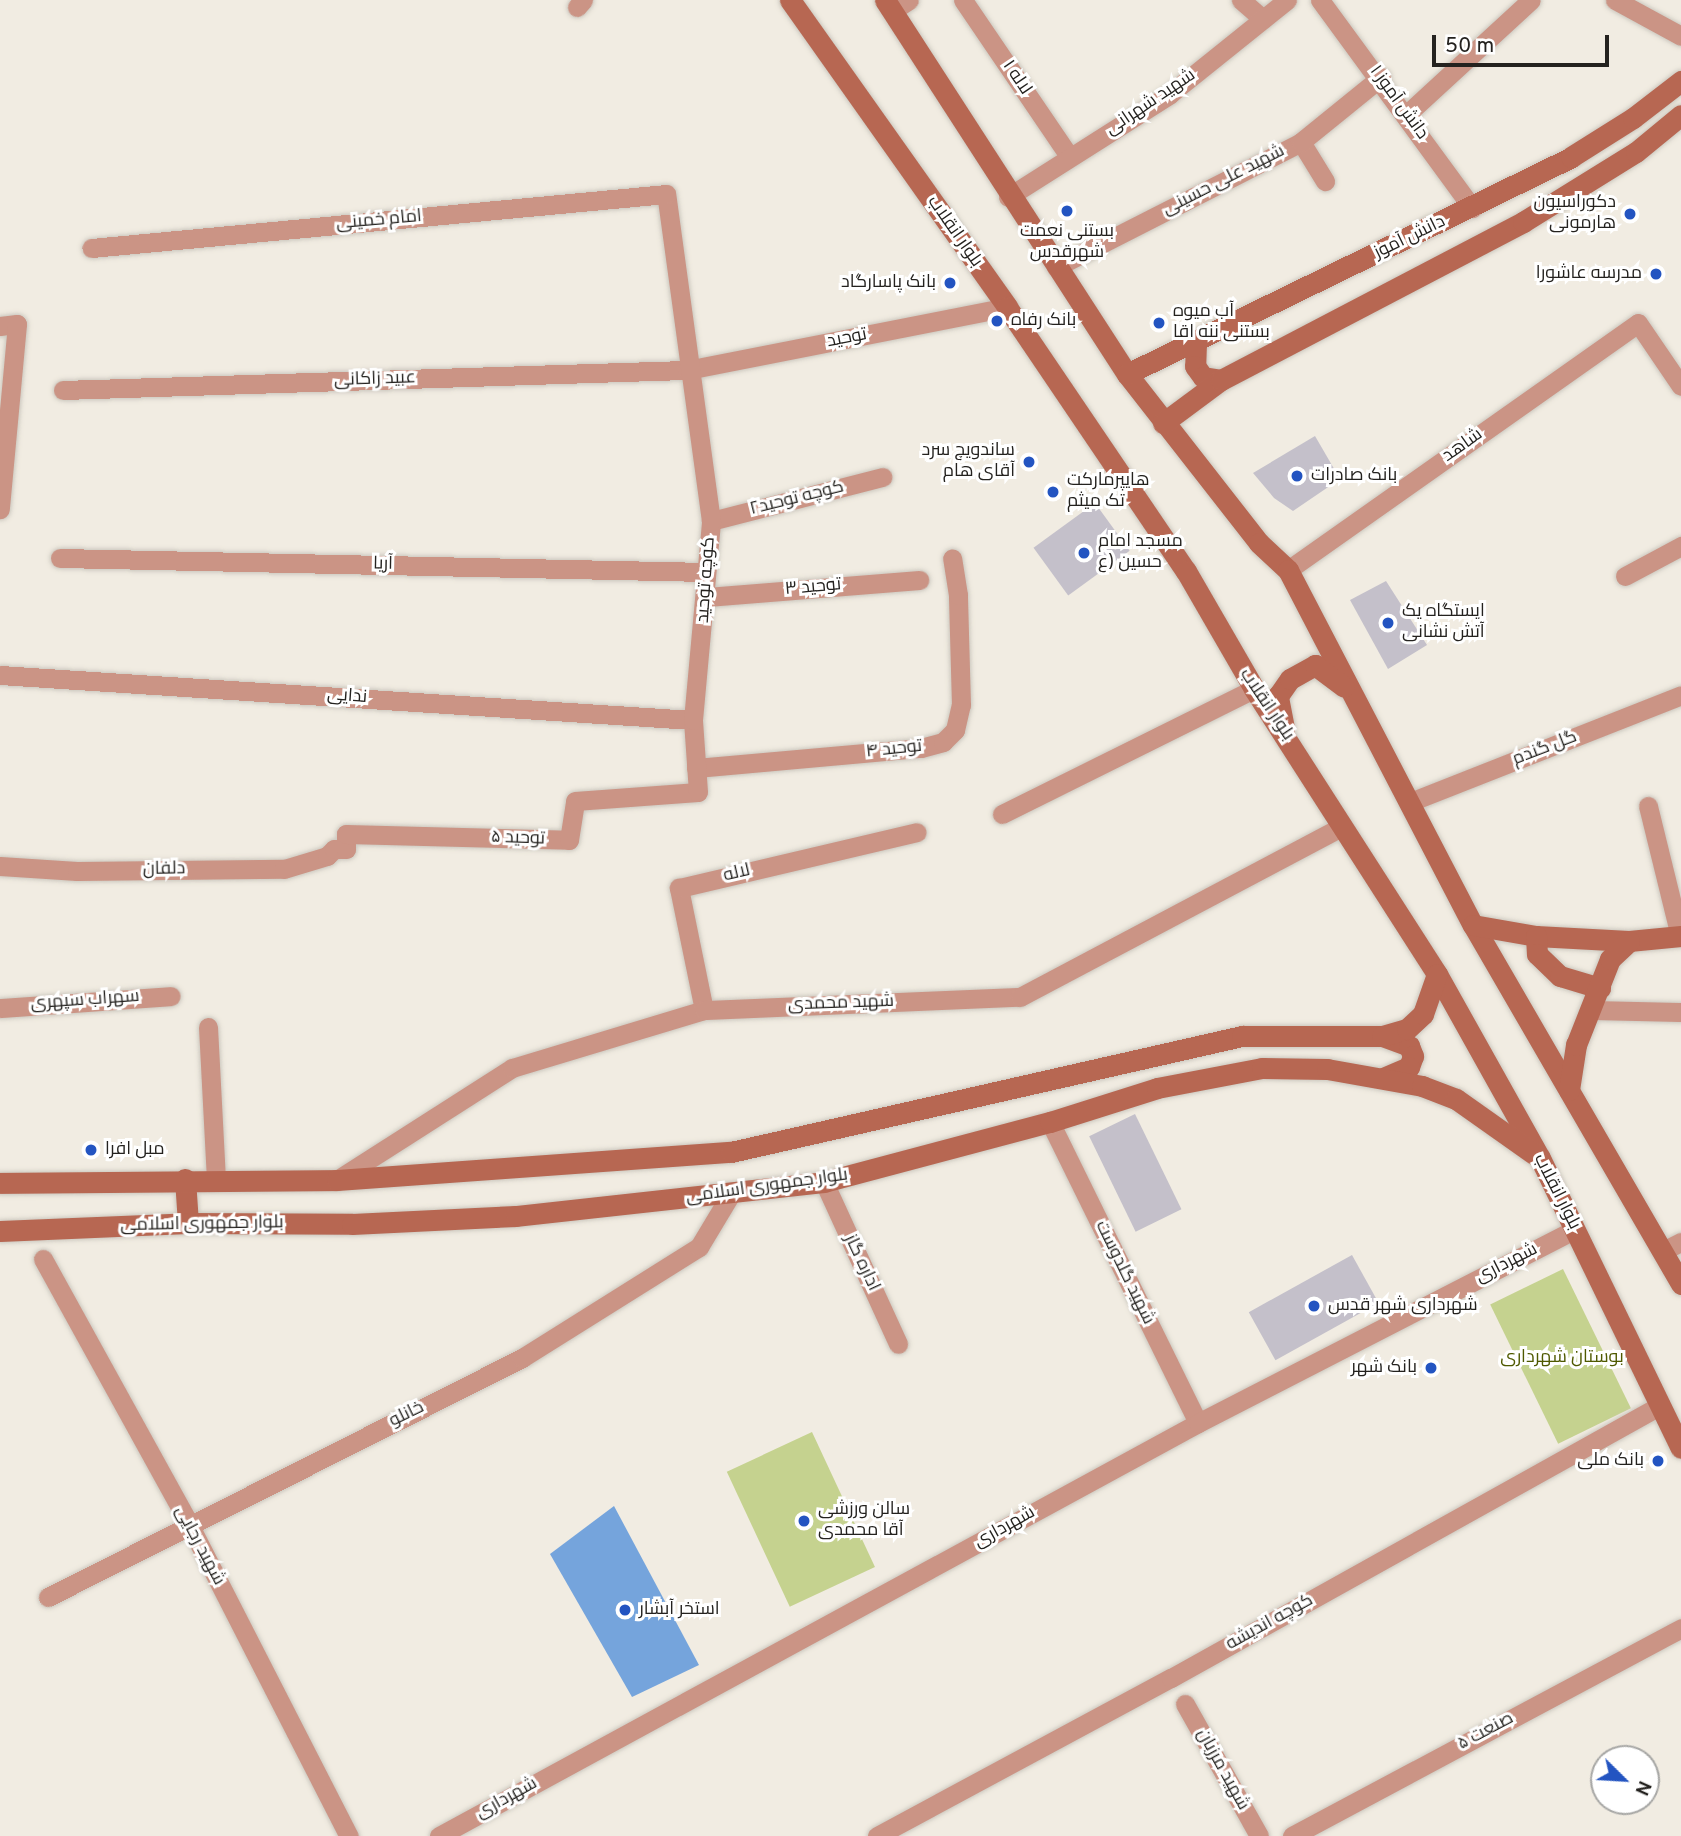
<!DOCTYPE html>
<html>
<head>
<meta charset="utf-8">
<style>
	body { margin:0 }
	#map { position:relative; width:1681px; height:1836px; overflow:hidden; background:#f1ece2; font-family:Overpass,Cairo,sans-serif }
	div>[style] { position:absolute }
	.green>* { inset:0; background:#c5d28f; transform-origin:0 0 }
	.water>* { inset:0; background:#75a4dc }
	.building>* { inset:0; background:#c4c0ca; transform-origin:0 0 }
	.roads { filter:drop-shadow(0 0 2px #ccc8bf) drop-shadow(0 0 2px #ccc8bf) }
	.street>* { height:19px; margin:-9.5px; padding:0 9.5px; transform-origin:9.5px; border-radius:9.5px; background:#cb9485 }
	.secondary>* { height:21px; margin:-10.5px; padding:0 10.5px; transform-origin:10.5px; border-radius:10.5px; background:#b76752 }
	.dots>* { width:19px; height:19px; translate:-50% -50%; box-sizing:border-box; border:4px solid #fff; border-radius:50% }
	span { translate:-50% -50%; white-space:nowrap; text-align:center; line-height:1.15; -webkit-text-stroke:6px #fff; paint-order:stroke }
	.street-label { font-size:18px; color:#24221f }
	.poi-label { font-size:18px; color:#24221f }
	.right { translate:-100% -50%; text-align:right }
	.left { translate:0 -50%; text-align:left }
	.park-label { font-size:18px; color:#4f5900 }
	.north { position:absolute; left:1590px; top:1745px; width:70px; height:70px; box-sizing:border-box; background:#fff; border:2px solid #a7a7a5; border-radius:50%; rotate:114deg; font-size:19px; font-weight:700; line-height:28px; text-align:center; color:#24221f }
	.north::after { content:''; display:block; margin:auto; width:24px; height:32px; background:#2354c1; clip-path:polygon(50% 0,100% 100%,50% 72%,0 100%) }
	.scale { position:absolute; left:1432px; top:35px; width:177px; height:32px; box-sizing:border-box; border:4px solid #24221f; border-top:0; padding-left:9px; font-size:21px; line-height:24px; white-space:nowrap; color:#24221f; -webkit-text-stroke:5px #fff; paint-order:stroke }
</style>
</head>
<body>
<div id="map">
	<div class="green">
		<i style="left:1563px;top:1269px;width:155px;height:81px;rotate:64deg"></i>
		<i style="left:812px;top:1432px;width:149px;height:94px;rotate:65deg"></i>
	</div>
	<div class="water">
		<i style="clip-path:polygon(614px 1506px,699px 1665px,632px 1697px,550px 1554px)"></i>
	</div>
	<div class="building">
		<i style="clip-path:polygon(1315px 436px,1340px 479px,1293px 511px,1274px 498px,1253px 473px)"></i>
		<i style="left:1095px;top:503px;width:59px;height:76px;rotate:54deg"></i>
		<i style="clip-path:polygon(1386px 581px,1427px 645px,1388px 669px,1350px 600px)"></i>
		<i style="left:1135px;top:1114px;width:106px;height:51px;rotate:64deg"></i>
		<i style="left:1352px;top:1255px;width:55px;height:118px;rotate:61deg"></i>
	</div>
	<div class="roads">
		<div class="street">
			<i style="left:963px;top:0;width:189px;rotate:55.8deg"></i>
			<i style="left:1241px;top:0;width:29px;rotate:41deg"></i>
			<i style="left:1320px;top:0;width:258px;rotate:53.8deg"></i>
			<i style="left:1615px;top:0;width:75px;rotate:28.6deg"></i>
			<i style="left:577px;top:7px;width:9px;rotate:-49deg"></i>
			<i style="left:892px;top:11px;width:20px;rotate:-33deg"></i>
			<i style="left:1407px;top:114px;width:168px;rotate:-42.6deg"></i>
			<i style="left:1301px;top:142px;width:46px;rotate:58.4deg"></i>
			<i style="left:1008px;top:197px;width:192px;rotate:-32.4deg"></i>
			<i style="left:1170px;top:94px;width:150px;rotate:-38.8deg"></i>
			<i style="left:1056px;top:267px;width:275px;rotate:-27deg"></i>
			<i style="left:1301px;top:142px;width:103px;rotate:-39.1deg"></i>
			<i style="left:0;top:326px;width:17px;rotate:-7deg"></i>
			<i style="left:17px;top:324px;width:186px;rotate:95.3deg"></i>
			<i style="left:63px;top:390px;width:624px;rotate:-1.84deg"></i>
			<i style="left:687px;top:370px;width:326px;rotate:-11.1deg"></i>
			<i style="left:711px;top:521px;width:177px;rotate:-14.4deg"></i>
			<i style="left:60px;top:558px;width:645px;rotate:1.24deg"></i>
			<i style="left:1288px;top:570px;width:428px;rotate:-35.2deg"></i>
			<i style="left:1638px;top:323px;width:76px;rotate:55.7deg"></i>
			<i style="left:1625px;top:576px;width:64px;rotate:-28.2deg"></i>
			<i style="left:707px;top:597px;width:213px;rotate:-4.6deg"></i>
			<i style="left:0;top:675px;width:694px;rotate:3.72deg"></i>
			<i style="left:696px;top:768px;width:226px;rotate:-5.1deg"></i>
			<i style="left:921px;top:748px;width:23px;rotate:-15deg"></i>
			<i style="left:943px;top:742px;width:17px;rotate:-45deg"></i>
			<i style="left:955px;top:730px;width:26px;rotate:-77deg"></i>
			<i style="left:961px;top:705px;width:110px;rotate:-91.6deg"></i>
			<i style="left:958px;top:595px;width:37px;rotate:-99deg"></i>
			<i style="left:1410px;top:802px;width:291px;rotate:-21.5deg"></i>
			<i style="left:1648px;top:806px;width:134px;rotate:76.2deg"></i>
			<i style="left:1002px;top:814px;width:281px;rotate:-26.4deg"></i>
			<i style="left:0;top:866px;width:77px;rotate:3.7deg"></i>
			<i style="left:77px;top:871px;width:207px;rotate:-0.6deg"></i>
			<i style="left:284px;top:869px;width:45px;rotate:-16.8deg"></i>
			<i style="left:327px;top:856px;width:10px;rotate:-45deg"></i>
			<i style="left:334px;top:849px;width:12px"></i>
			<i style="left:346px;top:849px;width:15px;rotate:-90deg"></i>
			<i style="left:346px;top:834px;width:223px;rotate:1.5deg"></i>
			<i style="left:569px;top:840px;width:39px;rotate:-81deg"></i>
			<i style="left:575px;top:801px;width:123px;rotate:-4.2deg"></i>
			<i style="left:698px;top:792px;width:72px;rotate:-94deg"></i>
			<i style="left:693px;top:720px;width:200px;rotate:-84.8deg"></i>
			<i style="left:711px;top:521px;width:330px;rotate:-97.8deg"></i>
			<i style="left:666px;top:194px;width:577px;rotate:174.63deg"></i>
			<i style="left:0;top:1008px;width:171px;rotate:-4deg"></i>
			<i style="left:704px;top:1010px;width:125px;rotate:-101.6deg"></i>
			<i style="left:679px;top:888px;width:244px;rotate:-13.2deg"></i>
			<i style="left:1591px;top:1010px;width:90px;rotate:1.3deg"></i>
			<i style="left:208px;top:1027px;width:152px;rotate:87deg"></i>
			<i style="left:1050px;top:1122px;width:335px;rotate:63.8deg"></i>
			<i style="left:337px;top:1180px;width:208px;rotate:-32.6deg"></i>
			<i style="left:512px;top:1068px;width:201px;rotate:-16.8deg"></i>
			<i style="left:704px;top:1010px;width:316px;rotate:-2.4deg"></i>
			<i style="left:1020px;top:997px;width:365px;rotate:-27.9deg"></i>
			<i style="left:824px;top:1182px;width:178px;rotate:65.4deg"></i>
			<i style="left:1663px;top:1251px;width:20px;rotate:-27deg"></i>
			<i style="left:43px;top:1259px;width:303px;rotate:61.1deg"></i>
			<i style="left:189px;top:1524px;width:351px;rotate:62.9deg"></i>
			<i style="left:48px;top:1597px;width:531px;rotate:-26.76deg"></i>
			<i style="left:522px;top:1358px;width:209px;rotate:-32.1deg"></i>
			<i style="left:699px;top:1247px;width:64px;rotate:-59deg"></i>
			<i style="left:1185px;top:1704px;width:151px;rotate:60.7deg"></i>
			<i style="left:439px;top:1836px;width:864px;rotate:-28.55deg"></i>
			<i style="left:1198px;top:1423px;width:424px;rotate:-27.2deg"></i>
			<i style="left:877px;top:1836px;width:334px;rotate:-28.3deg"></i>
			<i style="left:1171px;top:1678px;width:559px;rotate:-29.13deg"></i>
			<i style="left:1292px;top:1836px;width:441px;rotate:-28.1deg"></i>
		</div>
		<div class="secondary">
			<i style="left:790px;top:0;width:376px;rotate:54.7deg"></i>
			<i style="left:1007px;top:307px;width:319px;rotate:55.9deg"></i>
			<i style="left:1186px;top:571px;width:136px;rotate:60deg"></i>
			<i style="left:1254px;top:689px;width:339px;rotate:57.3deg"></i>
			<i style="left:1437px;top:974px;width:211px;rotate:60.8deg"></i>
			<i style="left:1540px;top:1158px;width:322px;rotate:64.1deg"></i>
			<i style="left:885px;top:0;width:445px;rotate:57.1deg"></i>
			<i style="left:1127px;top:374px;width:214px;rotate:52deg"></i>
			<i style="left:1259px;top:543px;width:40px;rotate:43deg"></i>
			<i style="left:1288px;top:570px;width:400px;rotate:62.5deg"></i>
			<i style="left:1473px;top:925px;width:415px;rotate:59.9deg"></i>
			<i style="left:1196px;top:343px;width:23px;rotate:92deg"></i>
			<i style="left:1195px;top:366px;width:14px;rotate:54deg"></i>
			<i style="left:1203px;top:377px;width:18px;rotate:9deg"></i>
			<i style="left:1127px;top:374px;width:494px;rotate:-26deg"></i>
			<i style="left:1571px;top:157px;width:73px;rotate:-32.2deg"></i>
			<i style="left:1633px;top:118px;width:61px;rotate:-37.6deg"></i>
			<i style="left:1163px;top:423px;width:72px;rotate:-36.6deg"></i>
			<i style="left:1221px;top:380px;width:341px;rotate:-27.6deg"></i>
			<i style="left:1523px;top:222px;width:133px;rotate:-31.8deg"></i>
			<i style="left:1636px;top:152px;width:58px;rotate:-39.4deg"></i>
			<i style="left:1284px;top:728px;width:33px;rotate:-101deg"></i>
			<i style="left:1278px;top:696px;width:21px;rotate:-55deg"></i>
			<i style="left:1290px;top:679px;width:29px;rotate:-29deg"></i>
			<i style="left:1315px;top:665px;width:36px;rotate:37deg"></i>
			<i style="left:1473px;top:925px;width:64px;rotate:9.9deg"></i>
			<i style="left:1536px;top:936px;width:93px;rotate:3.1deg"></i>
			<i style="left:1629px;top:941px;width:52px;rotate:-5.5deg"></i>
			<i style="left:1536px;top:936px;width:18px;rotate:87deg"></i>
			<i style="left:1537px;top:954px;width:32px;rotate:44deg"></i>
			<i style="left:1560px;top:976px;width:42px;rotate:16.7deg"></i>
			<i style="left:1382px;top:1036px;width:29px;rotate:20deg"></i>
			<i style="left:1409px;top:1046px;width:11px;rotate:68deg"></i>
			<i style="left:1413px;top:1056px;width:12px;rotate:110deg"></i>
			<i style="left:1409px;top:1067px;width:28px;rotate:157deg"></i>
			<i style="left:1569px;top:1090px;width:46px;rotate:-81.2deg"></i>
			<i style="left:1576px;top:1045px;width:92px;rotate:-68.4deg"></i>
			<i style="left:1610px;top:959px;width:26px;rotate:-43deg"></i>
			<i style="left:185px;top:1179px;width:44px;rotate:86.1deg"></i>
			<i style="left:0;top:1183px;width:337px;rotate:-0.5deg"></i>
			<i style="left:337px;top:1180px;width:395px;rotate:-4.1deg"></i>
			<i style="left:731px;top:1152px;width:524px;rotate:-12.79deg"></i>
			<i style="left:1242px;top:1036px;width:140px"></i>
			<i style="left:1382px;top:1036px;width:26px;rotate:-16deg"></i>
			<i style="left:1407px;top:1029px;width:22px;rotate:-43deg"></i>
			<i style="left:1423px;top:1014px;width:42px;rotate:-70.7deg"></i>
			<i style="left:0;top:1231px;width:188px;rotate:-2.4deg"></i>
			<i style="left:188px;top:1223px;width:164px;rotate:0.3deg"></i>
			<i style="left:352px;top:1224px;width:164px;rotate:-2.8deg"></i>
			<i style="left:516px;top:1216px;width:310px;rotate:-6.3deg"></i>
			<i style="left:824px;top:1182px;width:234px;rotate:-14.9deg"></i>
			<i style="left:1050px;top:1122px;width:112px;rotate:-17.6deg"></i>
			<i style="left:1157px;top:1088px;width:107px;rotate:-10.8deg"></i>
			<i style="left:1262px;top:1068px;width:65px;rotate:0.9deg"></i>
			<i style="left:1327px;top:1069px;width:97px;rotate:10.1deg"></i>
			<i style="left:1422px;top:1086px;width:36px;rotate:21deg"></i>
			<i style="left:1456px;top:1099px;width:95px;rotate:35.2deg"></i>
		</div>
	</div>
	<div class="dots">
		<i style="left:1067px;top:211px;background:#2354c1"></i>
		<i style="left:1630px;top:214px;background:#2354c1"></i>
		<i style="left:1656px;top:274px;background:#2354c1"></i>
		<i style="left:950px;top:283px;background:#2354c1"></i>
		<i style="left:997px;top:321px;background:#2354c1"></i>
		<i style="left:1159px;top:323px;background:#2354c1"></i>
		<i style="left:1029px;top:462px;background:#2354c1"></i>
		<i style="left:1297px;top:476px;background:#2354c1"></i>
		<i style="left:1053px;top:492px;background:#2354c1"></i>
		<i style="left:1084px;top:553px;background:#2354c1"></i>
		<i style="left:1388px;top:623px;background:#2354c1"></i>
		<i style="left:91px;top:1150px;background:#2354c1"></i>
		<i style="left:1314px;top:1306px;background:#2354c1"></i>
		<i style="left:1431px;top:1368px;background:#2354c1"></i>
		<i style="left:1658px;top:1461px;background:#2354c1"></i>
		<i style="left:804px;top:1521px;background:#2354c1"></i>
		<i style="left:625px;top:1610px;background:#2354c1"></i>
	</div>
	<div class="street-label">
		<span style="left:1016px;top:78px;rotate:56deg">لاله ۱</span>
		<span style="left:1151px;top:103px;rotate:-34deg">شهید شهرانی</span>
		<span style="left:1398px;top:103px;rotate:54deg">دانش آموز ۱</span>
		<span style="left:1224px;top:181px;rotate:-27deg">شهید علی حسینی</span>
		<span style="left:379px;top:221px;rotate:-5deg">امام خمینی</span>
		<span style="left:954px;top:232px;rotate:55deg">بلوار انقلاب</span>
		<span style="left:1410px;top:238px;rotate:-26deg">دانش آموز</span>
		<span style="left:847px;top:339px;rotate:-11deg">توحید</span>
		<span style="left:375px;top:380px;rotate:-2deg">عبید زاکانی</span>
		<span style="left:1463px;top:446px;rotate:-35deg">شاهد</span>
		<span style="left:797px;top:499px;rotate:-14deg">کوچه توحید۲</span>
		<span style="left:383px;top:565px;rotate:1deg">آریا</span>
		<span style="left:707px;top:580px;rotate:-86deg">کوچه توحید</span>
		<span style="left:813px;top:588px;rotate:-5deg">توحید ۳</span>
		<span style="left:347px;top:697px;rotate:4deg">ندایی</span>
		<span style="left:1266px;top:705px;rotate:56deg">بلوار انقلاب</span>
		<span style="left:1545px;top:749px;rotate:-21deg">گل گندم</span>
		<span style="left:894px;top:750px;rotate:-6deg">توحید ۴</span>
		<span style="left:518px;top:839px;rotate:2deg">توحید ۵</span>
		<span style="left:164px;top:870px;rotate:-1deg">دلفان</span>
		<span style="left:737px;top:874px;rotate:-13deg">لاله</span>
		<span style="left:85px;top:1001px;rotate:-4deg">سهراب سپهری</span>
		<span style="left:841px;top:1004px;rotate:-2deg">شهید محمدی</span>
		<span style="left:767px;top:1187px;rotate:-8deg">بلوار جمهوری اسلامی</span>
		<span style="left:1556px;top:1192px;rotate:63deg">بلوار انقلاب</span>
		<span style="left:202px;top:1225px;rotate:-1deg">بلوار جمهوری اسلامی</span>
		<span style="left:861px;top:1263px;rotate:65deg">اداره گاز</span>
		<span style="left:1507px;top:1264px;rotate:-27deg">شهرداری</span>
		<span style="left:1124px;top:1273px;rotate:64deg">شهید گلدوست</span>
		<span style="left:407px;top:1415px;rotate:-26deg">خانلو</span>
		<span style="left:1005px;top:1528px;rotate:-29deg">شهرداری</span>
		<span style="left:199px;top:1546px;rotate:62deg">شهید رجایی</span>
		<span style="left:1270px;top:1623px;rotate:-29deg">کوچه اندیشه</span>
		<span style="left:1486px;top:1732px;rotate:-28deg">صنعت ۵</span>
		<span style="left:1222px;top:1770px;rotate:61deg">شهید مرزبان</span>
		<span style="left:507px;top:1799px;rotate:-29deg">شهرداری</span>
	</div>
	<div class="poi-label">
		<span class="right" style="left:1616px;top:214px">دکوراسیون<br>هارمونی</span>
		<span style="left:1067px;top:243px">بستنی نعمت<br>شهرقدس</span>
		<span class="right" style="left:1642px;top:274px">مدرسه عاشورا</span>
		<span class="right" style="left:936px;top:283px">بانک پاسارگاد</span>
		<span class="left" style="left:1173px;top:323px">آب میوه<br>بستنی ننه اقا</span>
		<span class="left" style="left:1011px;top:321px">بانک رفاه</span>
		<span class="right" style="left:1015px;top:462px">ساندویچ سرد<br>آقای هام</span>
		<span class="left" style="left:1311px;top:476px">بانک صادرات</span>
		<span class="left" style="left:1067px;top:492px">هایپرمارکت<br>تک میثم</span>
		<span class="left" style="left:1098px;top:553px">مسجد امام<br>حسین (ع</span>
		<span class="left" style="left:1402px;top:623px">ایستگاه یک<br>آتش نشانی</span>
		<span class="left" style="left:105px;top:1150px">مبل افرا</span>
		<span class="left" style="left:1328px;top:1306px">شهرداری شهر قدس</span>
		<span class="right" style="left:1417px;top:1368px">بانک شهر</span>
		<span class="right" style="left:1644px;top:1461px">بانک ملی</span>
		<span class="left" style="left:818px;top:1521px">سالن ورزشی<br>آقا محمدی</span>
		<span class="left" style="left:639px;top:1610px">استخر آبشار</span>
	</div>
	<div class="park-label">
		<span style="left:1562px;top:1358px">بوستان شهرداری</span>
	</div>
	<div class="north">N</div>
	<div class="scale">50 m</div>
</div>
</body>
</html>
